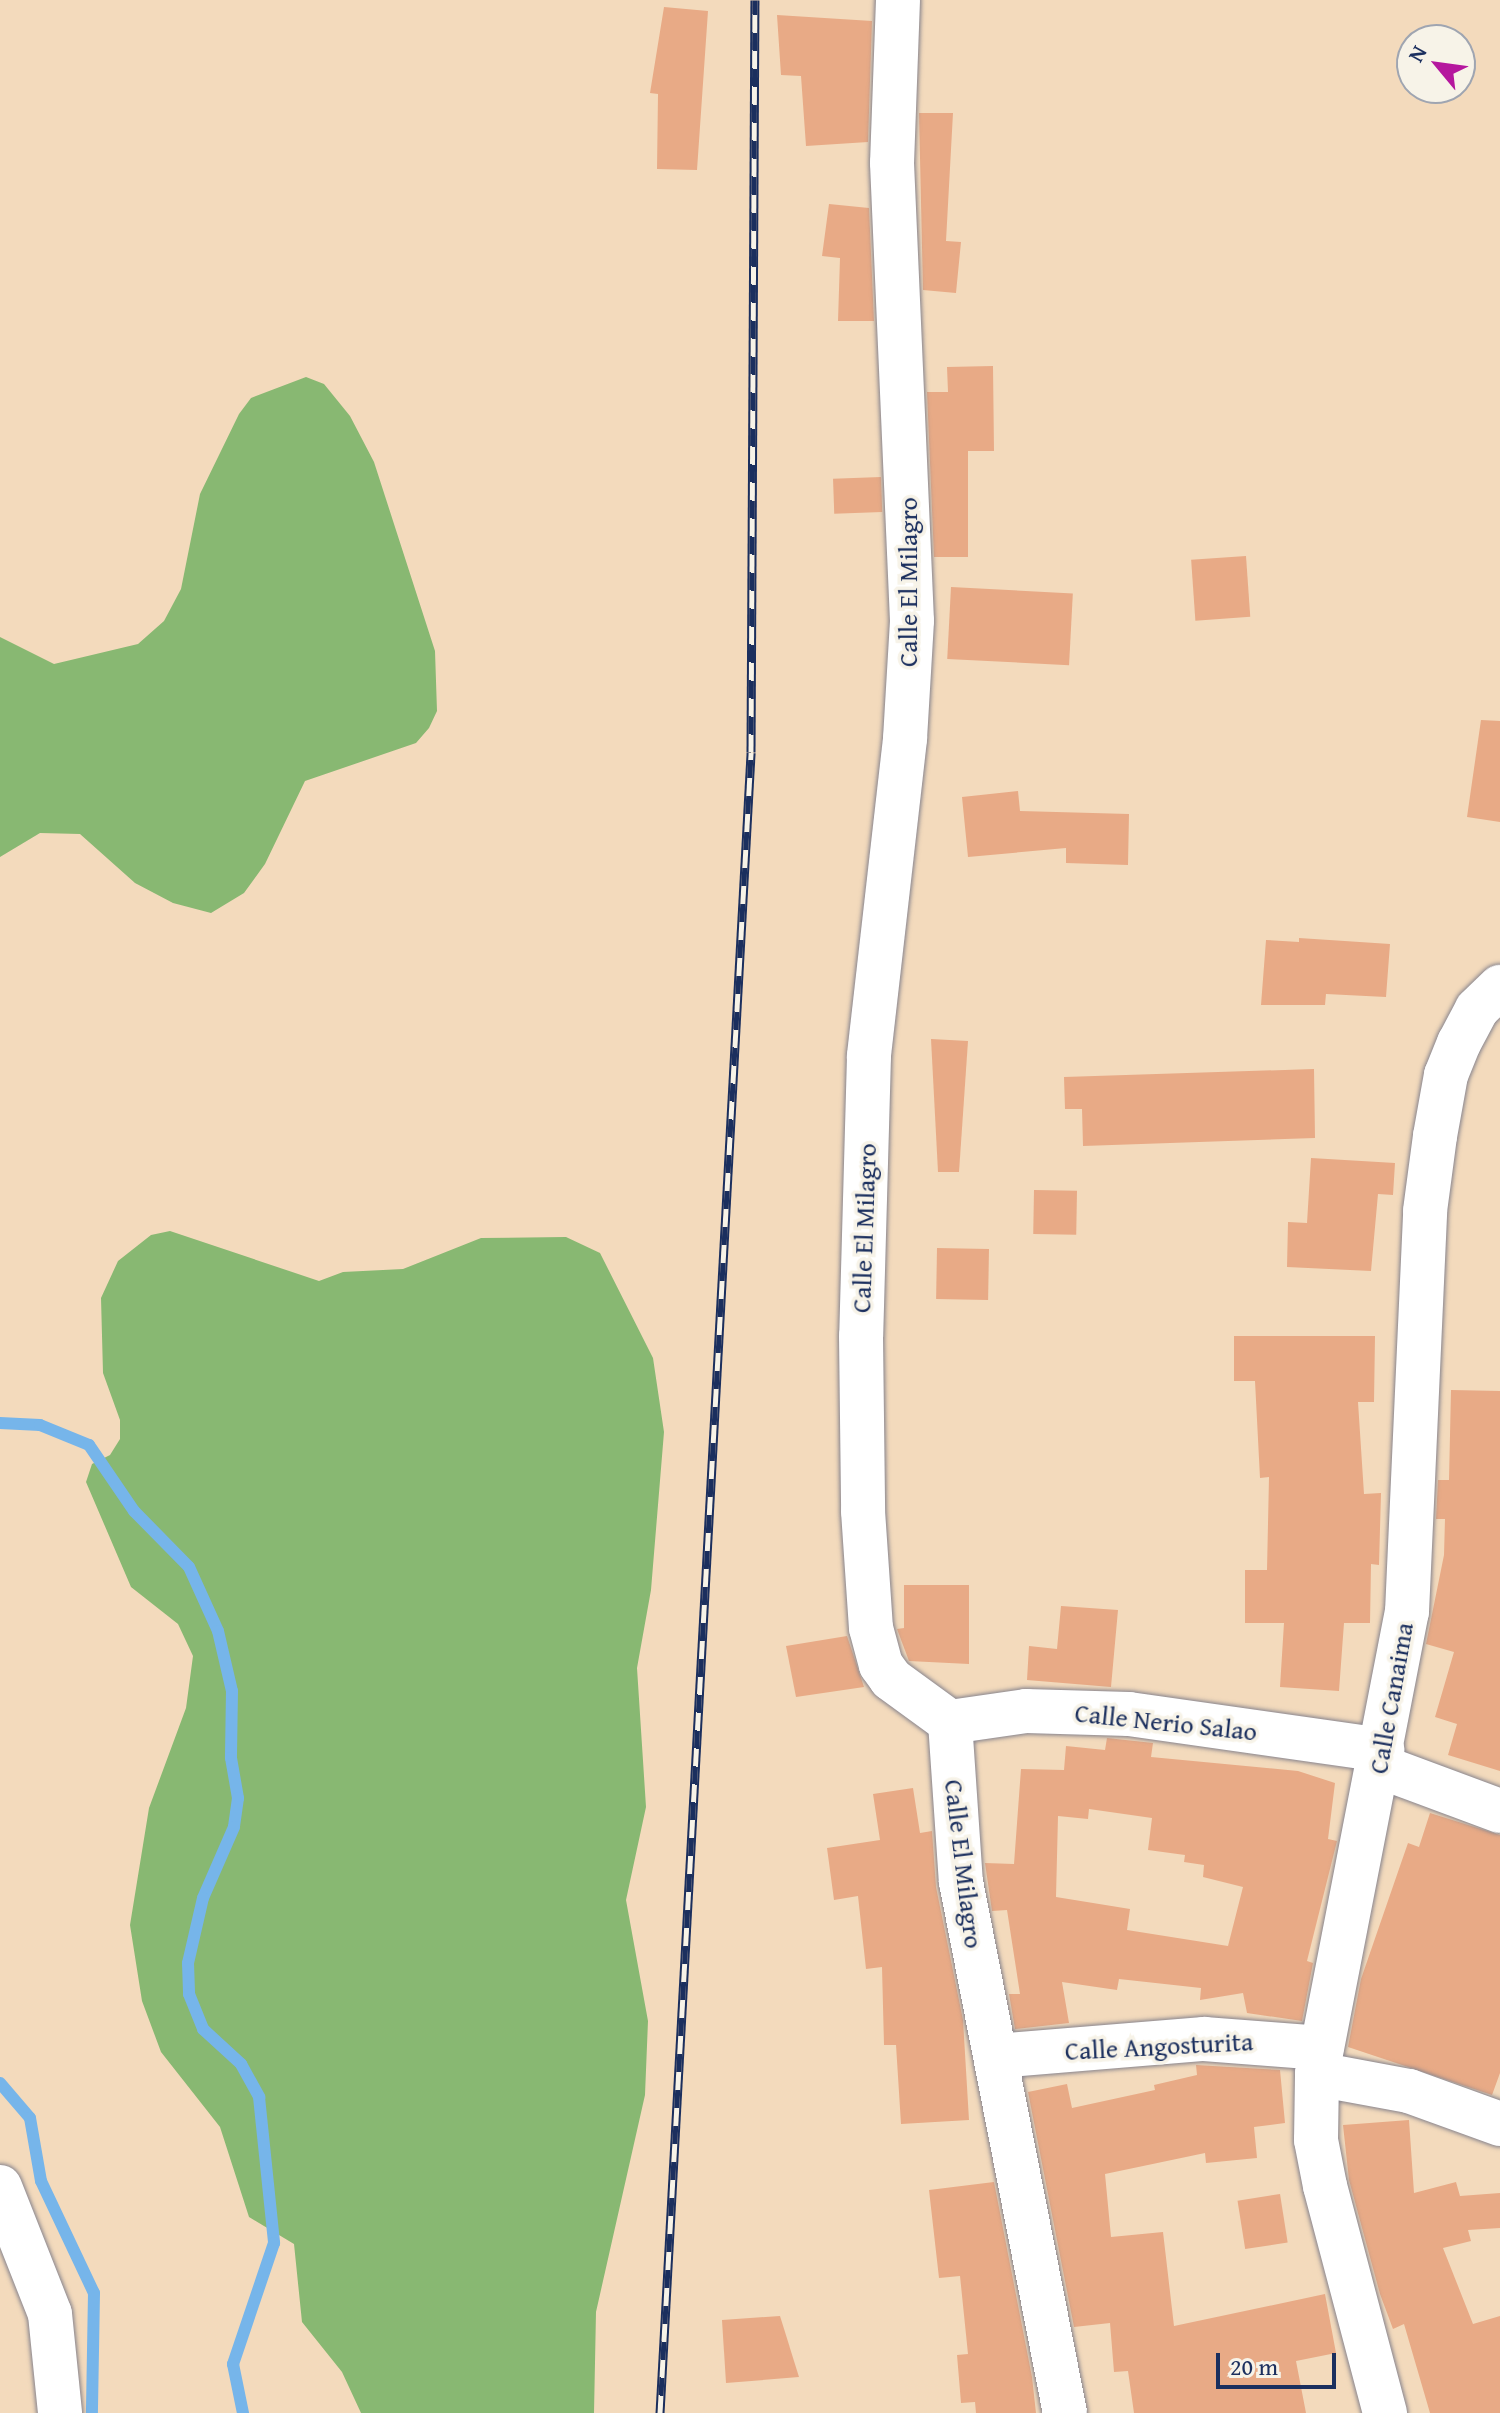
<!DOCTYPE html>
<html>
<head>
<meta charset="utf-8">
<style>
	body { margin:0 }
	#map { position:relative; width:1500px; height:2413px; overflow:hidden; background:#f3dabc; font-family:"Gentium Book Plus",serif }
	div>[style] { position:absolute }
	.forest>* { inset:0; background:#88b872 }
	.stream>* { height:12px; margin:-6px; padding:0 6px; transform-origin:6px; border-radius:6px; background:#76b5ea }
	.building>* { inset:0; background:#e8aa86; transform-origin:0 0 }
	.roads { filter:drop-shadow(0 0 2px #87848d) drop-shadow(0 0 2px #87848d) }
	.minor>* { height:44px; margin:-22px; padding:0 22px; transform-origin:22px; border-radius:22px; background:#fff }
	.rail>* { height:9px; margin-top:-4.5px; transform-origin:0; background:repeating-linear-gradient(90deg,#f7f3e8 0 18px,#1b2f5e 0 36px); box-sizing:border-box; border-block:2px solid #1b2f5e }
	span { translate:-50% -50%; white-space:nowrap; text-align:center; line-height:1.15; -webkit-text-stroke:7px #f7f3e8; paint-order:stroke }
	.street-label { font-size:26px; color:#1b2f5e }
	.north { position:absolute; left:1396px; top:24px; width:80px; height:80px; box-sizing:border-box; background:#f7f3e8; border:2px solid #9fa5b1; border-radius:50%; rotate:299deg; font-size:22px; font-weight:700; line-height:32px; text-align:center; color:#1b2f5e }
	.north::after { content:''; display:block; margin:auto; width:28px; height:36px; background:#b5179e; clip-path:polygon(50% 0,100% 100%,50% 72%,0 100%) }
	.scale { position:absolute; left:1216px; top:2353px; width:120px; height:36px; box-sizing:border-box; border:4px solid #1b2f5e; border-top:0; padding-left:10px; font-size:24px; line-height:28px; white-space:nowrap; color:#1b2f5e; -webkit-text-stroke:6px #f7f3e8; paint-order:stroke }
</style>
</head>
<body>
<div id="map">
	<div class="forest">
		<i style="clip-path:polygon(306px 377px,324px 384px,350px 416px,374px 462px,435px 651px,437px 711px,429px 728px,416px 743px,305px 781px,265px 864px,244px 893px,211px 913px,173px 903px,135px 883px,80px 834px,40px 833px,0 857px,0 637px,54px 664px,138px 644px,164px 621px,181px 589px,200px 494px,239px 414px,251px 398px)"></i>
		<i style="clip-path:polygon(170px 1231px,319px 1281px,343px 1272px,403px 1269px,481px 1238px,566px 1237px,600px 1253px,653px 1358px,664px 1432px,651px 1590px,637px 1668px,646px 1807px,626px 1900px,648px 2021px,645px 2095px,596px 2312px,594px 2413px,361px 2413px,342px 2372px,302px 2322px,294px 2244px,249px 2217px,220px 2127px,161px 2052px,142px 2001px,130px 1925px,149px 1808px,186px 1708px,193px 1656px,178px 1624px,131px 1587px,86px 1482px,92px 1464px,110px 1455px,120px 1439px,120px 1420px,103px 1373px,101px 1298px,118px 1261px,151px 1235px)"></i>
	</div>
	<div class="stream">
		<i style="left:0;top:1423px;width:40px;rotate:2.9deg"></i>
		<i style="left:40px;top:1425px;width:53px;rotate:22.2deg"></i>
		<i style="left:89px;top:1445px;width:80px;rotate:55.7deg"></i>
		<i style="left:134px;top:1511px;width:78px;rotate:45.5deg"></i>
		<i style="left:189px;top:1567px;width:70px;rotate:65.6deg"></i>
		<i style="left:218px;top:1631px;width:62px;rotate:76.9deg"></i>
		<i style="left:232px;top:1691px;width:67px;rotate:90.9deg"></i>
		<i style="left:231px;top:1758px;width:41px;rotate:80.1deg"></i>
		<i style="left:238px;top:1798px;width:29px;rotate:98deg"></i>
		<i style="left:234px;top:1827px;width:77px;rotate:113.6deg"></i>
		<i style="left:203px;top:1898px;width:67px;rotate:103deg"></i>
		<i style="left:188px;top:1963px;width:31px;rotate:88deg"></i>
		<i style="left:189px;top:1994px;width:38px;rotate:68deg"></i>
		<i style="left:203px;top:2029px;width:52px;rotate:42.6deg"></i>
		<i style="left:241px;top:2064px;width:38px;rotate:61deg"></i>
		<i style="left:259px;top:2097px;width:147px;rotate:84.1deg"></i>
		<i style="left:274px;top:2243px;width:128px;rotate:108.7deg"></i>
		<i style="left:233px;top:2364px;width:50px;rotate:78.5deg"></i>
		<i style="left:0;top:2083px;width:46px;rotate:49.4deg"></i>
		<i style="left:30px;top:2118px;width:64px;rotate:80.1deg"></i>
		<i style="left:41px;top:2181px;width:124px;rotate:64.7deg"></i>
		<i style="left:94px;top:2293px;width:120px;rotate:91deg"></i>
	</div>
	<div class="building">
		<i style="clip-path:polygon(664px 7px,708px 11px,697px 170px,657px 169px,658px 94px,650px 93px)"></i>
		<i style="clip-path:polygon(777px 15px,872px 21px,868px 142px,806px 146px,801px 76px,781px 75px)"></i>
		<i style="clip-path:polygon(919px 113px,953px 113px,946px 241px,961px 242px,956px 293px,923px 290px)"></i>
		<i style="clip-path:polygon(829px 204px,869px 208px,874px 321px,838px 321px,840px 258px,822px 256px)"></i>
		<i style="clip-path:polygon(993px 366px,994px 451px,968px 451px,968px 557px,934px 557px,927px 392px,948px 392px,947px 367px)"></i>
		<i style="left:881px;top:477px;width:35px;height:48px;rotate:88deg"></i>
		<i style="left:1246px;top:556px;width:61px;height:55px;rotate:86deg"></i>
		<i style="left:951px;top:587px;width:122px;height:72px;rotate:3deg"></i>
		<i style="clip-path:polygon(1481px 720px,1500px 721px,1500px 822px,1467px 817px)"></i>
		<i style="clip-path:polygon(1018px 791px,1020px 811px,1129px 814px,1128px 865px,1066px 863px,1066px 848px,968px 857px,962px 797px)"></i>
		<i style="clip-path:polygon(1299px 938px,1390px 944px,1386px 997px,1326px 994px,1325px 1005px,1261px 1005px,1266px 940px,1299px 942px)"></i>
		<i style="clip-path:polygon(931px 1039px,968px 1041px,959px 1172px,938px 1172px)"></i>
		<i style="clip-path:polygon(1314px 1069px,1315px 1138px,1083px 1146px,1082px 1109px,1065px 1109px,1064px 1077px)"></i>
		<i style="clip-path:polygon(1311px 1158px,1395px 1163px,1393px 1195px,1378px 1194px,1371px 1271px,1287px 1267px,1288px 1222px,1307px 1223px)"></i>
		<i style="left:1034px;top:1190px;width:43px;height:44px;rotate:1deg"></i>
		<i style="left:937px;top:1248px;width:52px;height:51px;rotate:1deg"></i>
		<i style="clip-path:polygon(1234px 1336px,1375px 1336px,1374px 1402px,1358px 1402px,1364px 1494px,1381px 1493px,1379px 1565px,1371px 1564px,1370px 1623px,1344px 1623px,1339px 1691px,1280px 1687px,1284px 1623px,1245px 1623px,1245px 1570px,1267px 1570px,1269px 1477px,1260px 1478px,1255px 1381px,1234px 1381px)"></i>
		<i style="clip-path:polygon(1451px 1390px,1500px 1391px,1500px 1771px,1448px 1755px,1457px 1724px,1435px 1717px,1454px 1652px,1426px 1644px,1444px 1555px,1445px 1519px,1436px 1519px,1438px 1480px,1449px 1480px)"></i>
		<i style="clip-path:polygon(904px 1585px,969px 1585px,969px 1664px,909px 1661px,897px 1629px,904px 1628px)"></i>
		<i style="clip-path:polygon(1061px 1606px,1118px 1610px,1111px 1687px,1027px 1680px,1029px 1646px,1057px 1649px)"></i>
		<i style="clip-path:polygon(847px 1636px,864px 1687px,796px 1697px,786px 1646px)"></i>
		<i style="clip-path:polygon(evenodd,1107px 1738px,1153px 1743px,1151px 1757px,1298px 1771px,1335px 1783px,1328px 1839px,1337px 1841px,1307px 1961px,1313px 1963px,1302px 2021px,1247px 2013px,1243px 1993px,1200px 2000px,1201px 1988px,1119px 1979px,1117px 1990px,1062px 1982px,1069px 2023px,1015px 2029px,1009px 1994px,1020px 1994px,1007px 1910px,992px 1911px,985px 1863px,1014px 1864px,1021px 1769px,1064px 1770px,1066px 1746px,1105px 1750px,1107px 1738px,1089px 1809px,1152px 1818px,1148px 1850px,1185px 1855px,1184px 1862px,1204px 1865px,1203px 1877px,1243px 1887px,1228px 1946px,1127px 1930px,1130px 1909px,1056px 1897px,1058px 1816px,1088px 1819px,1089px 1809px)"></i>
		<i style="clip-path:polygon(913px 1788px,920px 1833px,932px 1831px,936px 1887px,963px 2020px,969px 2120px,901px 2124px,896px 2045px,884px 2045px,882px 1967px,866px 1969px,858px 1896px,834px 1900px,827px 1848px,880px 1840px,873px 1794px)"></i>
		<i style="clip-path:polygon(1430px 1813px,1500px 1835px,1500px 2073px,1492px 2095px,1348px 2047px,1361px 1979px,1400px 1866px,1408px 1843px,1419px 1847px)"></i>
		<i style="clip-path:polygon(1196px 2065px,1280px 2070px,1285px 2123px,1254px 2127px,1257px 2158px,1206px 2163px,1205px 2153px,1105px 2174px,1111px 2237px,1163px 2232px,1174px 2326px,1325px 2294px,1336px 2353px,1296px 2361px,1306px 2413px,1134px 2413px,1128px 2371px,1114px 2372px,1110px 2323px,1074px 2327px,1028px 2092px,1067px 2084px,1072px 2108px,1155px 2090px,1154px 2085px,1197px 2075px)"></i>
		<i style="clip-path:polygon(1409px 2120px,1414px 2193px,1456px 2182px,1460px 2196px,1500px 2193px,1500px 2228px,1468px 2230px,1471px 2241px,1443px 2248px,1473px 2324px,1500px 2316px,1500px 2413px,1430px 2413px,1404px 2324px,1393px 2329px,1380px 2294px,1349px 2180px,1343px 2125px)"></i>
		<i style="clip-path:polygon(994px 2182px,1032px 2377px,1036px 2413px,976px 2413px,975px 2402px,961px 2403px,957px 2355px,968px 2354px,960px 2276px,939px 2278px,929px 2190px)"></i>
		<i style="left:1280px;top:2194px;width:49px;height:43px;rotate:81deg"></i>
		<i style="clip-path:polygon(780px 2316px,799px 2377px,726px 2383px,722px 2320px)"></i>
	</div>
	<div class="roads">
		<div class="minor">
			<i style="left:898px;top:0;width:163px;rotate:92.1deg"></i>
			<i style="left:892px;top:163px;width:458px;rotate:87.5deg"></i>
			<i style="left:912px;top:621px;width:118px;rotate:93.4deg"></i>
			<i style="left:905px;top:739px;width:319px;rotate:96.5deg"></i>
			<i style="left:869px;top:1056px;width:280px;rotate:91.6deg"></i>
			<i style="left:861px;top:1336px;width:175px;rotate:89.3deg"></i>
			<i style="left:863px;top:1511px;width:117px;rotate:86.1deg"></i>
			<i style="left:871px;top:1628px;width:38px;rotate:75deg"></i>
			<i style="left:881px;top:1665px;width:17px;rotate:54deg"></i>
			<i style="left:891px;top:1679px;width:73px;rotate:36.1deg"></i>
			<i style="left:950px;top:1722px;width:160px;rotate:86.1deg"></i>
			<i style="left:961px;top:1882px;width:541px;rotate:78.92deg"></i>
			<i style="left:950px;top:1722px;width:77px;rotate:-8.2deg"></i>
			<i style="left:1026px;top:1711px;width:103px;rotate:1.7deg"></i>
			<i style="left:1129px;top:1714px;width:256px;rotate:8.1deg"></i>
			<i style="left:1379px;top:1766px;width:129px;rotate:20.4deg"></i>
			<i style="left:996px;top:2056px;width:209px;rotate:-4.7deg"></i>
			<i style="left:1204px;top:2039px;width:118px;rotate:4.4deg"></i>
			<i style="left:1317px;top:2074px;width:94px;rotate:10.5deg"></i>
			<i style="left:1409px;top:2091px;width:97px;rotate:19.9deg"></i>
			<i style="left:0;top:2187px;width:136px;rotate:68.5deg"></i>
			<i style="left:50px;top:2314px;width:100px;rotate:84.2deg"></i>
			<i style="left:1385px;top:2413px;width:235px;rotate:-104.8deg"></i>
			<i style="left:1325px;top:2186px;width:47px;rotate:-101.1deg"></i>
			<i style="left:1316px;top:2140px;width:66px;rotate:-89.1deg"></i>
			<i style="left:1317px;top:2074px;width:471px;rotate:-79deg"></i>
			<i style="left:1407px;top:1612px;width:401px;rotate:-87.4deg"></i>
			<i style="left:1425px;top:1211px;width:76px;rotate:-82.4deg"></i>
			<i style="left:1435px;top:1136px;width:62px;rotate:-79.8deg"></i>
			<i style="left:1446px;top:1075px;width:35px;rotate:-68deg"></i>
			<i style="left:1459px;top:1043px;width:38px;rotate:-62deg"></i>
			<i style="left:1477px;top:1009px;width:32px;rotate:-44deg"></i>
		</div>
	</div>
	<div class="rail">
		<i style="left:660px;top:2413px;width:1663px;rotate:-86.86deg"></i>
		<i style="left:751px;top:752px;width:752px;rotate:-89.7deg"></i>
	</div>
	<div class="street-label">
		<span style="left:908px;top:582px;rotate:-90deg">Calle El Milagro</span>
		<span style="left:864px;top:1228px;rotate:-88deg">Calle El Milagro</span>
		<span style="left:1391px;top:1698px;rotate:-80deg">Calle Canaima</span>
		<span style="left:1166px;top:1722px;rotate:6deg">Calle Nerio Salao</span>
		<span style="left:964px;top:1864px;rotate:83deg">Calle El Milagro</span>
		<span style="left:1159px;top:2046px;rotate:-3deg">Calle Angosturita</span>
	</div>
	<div class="north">N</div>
	<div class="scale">20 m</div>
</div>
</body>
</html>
